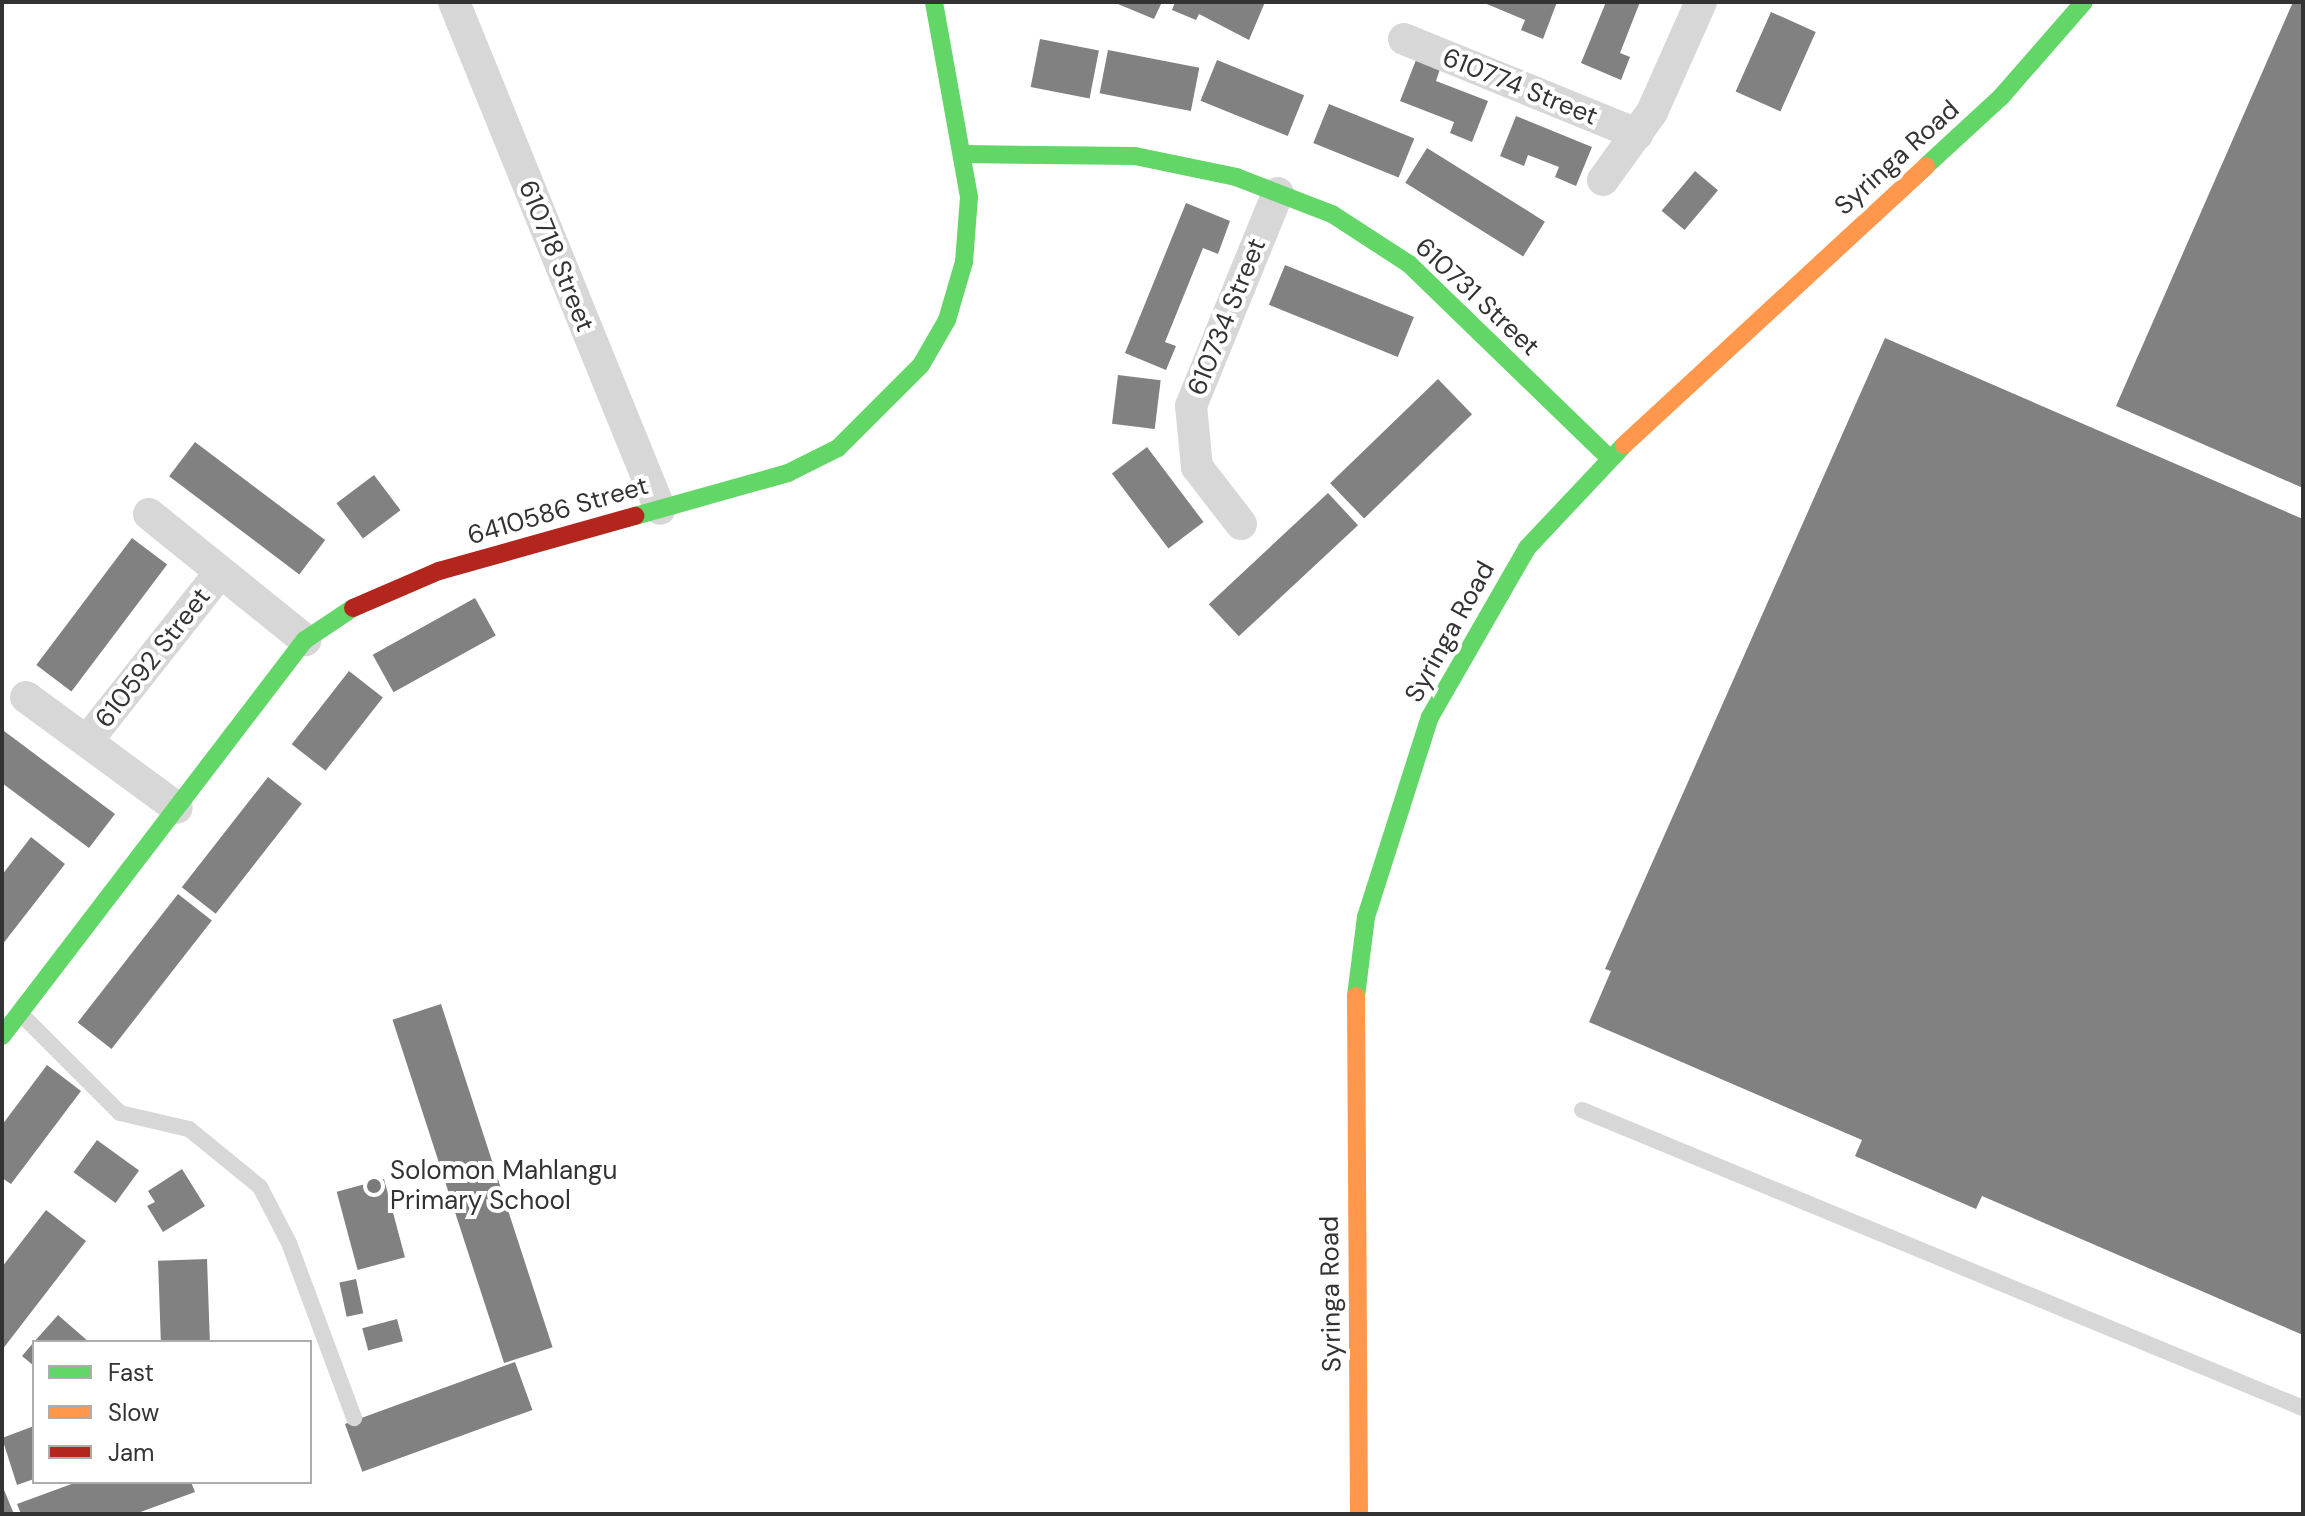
<!DOCTYPE html>
<html>
<head>
<meta charset="utf-8">
<style>
	body { margin:0 }
	#map { position:relative; width:2305px; height:1516px; overflow:hidden; background:#fff; font-family:"DM Sans",sans-serif }
	div>[style] { position:absolute }
	.building>* { inset:0; background:#818181; transform-origin:0 0 }
	.lane>* { height:16px; margin:-8px; padding:0 8px; transform-origin:8px; border-radius:8px; background:#d7d7d7 }
	.street>* { height:32px; margin:-16px; padding:0 16px; transform-origin:16px; border-radius:16px; background:#d7d7d7 }
	.fast>* { height:18px; margin:-9px; padding:0 9px; transform-origin:9px; border-radius:9px; background:#63d668 }
	.slow>* { height:18px; margin:-9px; padding:0 9px; transform-origin:9px; border-radius:9px; background:#ff974d }
	.jam>* { height:18px; margin:-9px; padding:0 9px; transform-origin:9px; border-radius:9px; background:#b3261e }
	.dots>* { width:22px; height:22px; translate:-50% -50%; box-sizing:border-box; border:4px solid #fff; border-radius:50% }
	span { translate:-50% -50%; white-space:nowrap; text-align:center; line-height:1.15; -webkit-text-stroke:8px #fff; paint-order:stroke }
	.street-label { font-size:26px; color:#333 }
	.poi-label { font-size:26px; color:#333 }
	.left { translate:0 -50%; text-align:left }
	.frame { position:absolute; inset:0; border:4px solid #333; pointer-events:none }
	.legend { position:absolute; left:32px; top:1340px; width:280px; height:144px; box-sizing:border-box; background:#fff; border:2px solid #adadad; margin:0; padding:10px 14px; list-style:none; font-size:24px; color:#333 }
	.legend li { display:flex; align-items:center; gap:16px; height:40px }
	.legend b { width:40px; border:2px solid #adadad }
</style>
</head>
<body>
<div id="map">
	<div class="building">
		<i style="clip-path:polygon(1113px 2px,1162px 2px,1154px 19px)"></i>
		<i style="clip-path:polygon(1175px 2px,1265px 2px,1249px 40px,1199px 14px,1196px 20px,1172px 10px)"></i>
		<i style="clip-path:polygon(1482px 2px,1557px 2px,1543px 39px,1521px 30px,1525px 20px)"></i>
		<i style="clip-path:polygon(1606px 2px,1640px 2px,1620px 53px,1630px 57px,1621px 80px,1581px 63px)"></i>
		<i style="clip-path:polygon(2293px 2px,2303px 2px,2303px 488px,2116px 406px)"></i>
		<i style="left:1771px;top:12px;width:49px;height:87px;rotate:24deg"></i>
		<i style="left:1040px;top:39px;width:60px;height:49px;rotate:11deg"></i>
		<i style="left:1108px;top:50px;width:93px;height:44px;rotate:11deg"></i>
		<i style="left:1217px;top:60px;width:94px;height:44px;rotate:22deg"></i>
		<i style="clip-path:polygon(1416px 60px,1440px 69px,1436px 81px,1488px 101px,1472px 142px,1450px 133px,1454px 122px,1400px 101px)"></i>
		<i style="left:1329px;top:104px;width:92px;height:42px;rotate:22deg"></i>
		<i style="clip-path:polygon(1516px 116px,1592px 147px,1576px 186px,1555px 177px,1559px 167px,1528px 155px,1524px 166px,1500px 156px)"></i>
		<i style="left:1427px;top:148px;width:139px;height:41px;rotate:32deg"></i>
		<i style="left:1695px;top:171px;width:30px;height:52px;rotate:40deg"></i>
		<i style="clip-path:polygon(1186px 203px,1230px 221px,1218px 254px,1203px 248px,1165px 342px,1176px 346px,1166px 370px,1125px 353px)"></i>
		<i style="left:1285px;top:265px;width:139px;height:43px;rotate:22deg"></i>
		<i style="clip-path:polygon(1885px 338px,2303px 519px,2303px 1335px,1982px 1196px,1976px 1209px,1855px 1156px,1862px 1140px,1589px 1022px,1611px 971px,1605px 969px)"></i>
		<i style="left:1118px;top:375px;width:43px;height:49px;rotate:7deg"></i>
		<i style="left:1438px;top:379px;width:49px;height:150px;rotate:46deg"></i>
		<i style="left:195px;top:442px;width:163px;height:43px;rotate:37deg"></i>
		<i style="left:1147px;top:447px;width:94px;height:44px;rotate:53deg"></i>
		<i style="left:374px;top:475px;width:44px;height:47px;rotate:53deg"></i>
		<i style="left:1328px;top:493px;width:44px;height:163px;rotate:47deg"></i>
		<i style="left:132px;top:538px;width:44px;height:159px;rotate:37deg"></i>
		<i style="left:475px;top:598px;width:43px;height:117px;rotate:61deg"></i>
		<i style="left:349px;top:671px;width:43px;height:93px;rotate:38deg"></i>
		<i style="clip-path:polygon(4px 731px,115px 814px,89px 848px,2px 783px)"></i>
		<i style="left:268px;top:777px;width:43px;height:140px;rotate:38deg"></i>
		<i style="clip-path:polygon(31px 837px,65px 864px,2px 945px,2px 875px)"></i>
		<i style="left:178px;top:894px;width:43px;height:163px;rotate:38deg"></i>
		<i style="left:441px;top:1004px;width:361px;height:51px;rotate:72deg"></i>
		<i style="clip-path:polygon(47px 1065px,81px 1091px,11px 1184px,2px 1178px,2px 1125px)"></i>
		<i style="left:97px;top:1140px;width:52px;height:40px;rotate:36deg"></i>
		<i style="clip-path:polygon(182px 1169px,205px 1206px,163px 1232px,147px 1206px,155px 1202px,148px 1191px)"></i>
		<i style="left:384px;top:1179px;width:81px;height:49px;rotate:75deg"></i>
		<i style="clip-path:polygon(46px 1210px,86px 1241px,2px 1350px,2px 1267px)"></i>
		<i style="left:207px;top:1259px;width:83px;height:49px;rotate:88deg"></i>
		<i style="left:356px;top:1279px;width:35px;height:17px;rotate:78deg"></i>
		<i style="clip-path:polygon(58px 1315px,89px 1342px,34px 1342px)"></i>
		<i style="left:397px;top:1319px;width:23px;height:36px;rotate:75deg"></i>
		<i style="clip-path:polygon(34px 1342px,34px 1366px,22px 1356px)"></i>
		<i style="left:515px;top:1362px;width:51px;height:181px;rotate:70deg"></i>
		<i style="clip-path:polygon(34px 1426px,34px 1479px,17px 1485px,2px 1438px)"></i>
		<i style="clip-path:polygon(77px 1482px,191px 1482px,195px 1492px,135px 1514px,21px 1514px,17px 1504px)"></i>
		<i style="clip-path:polygon(2px 1485px,14px 1514px,2px 1514px)"></i>
	</div>
	<div class="lane">
		<i style="left:21px;top:1014px;width:140px;rotate:45deg"></i>
		<i style="left:120px;top:1113px;width:71px;rotate:13.1deg"></i>
		<i style="left:189px;top:1129px;width:92px;rotate:39.2deg"></i>
		<i style="left:260px;top:1187px;width:63px;rotate:62.6deg"></i>
		<i style="left:289px;top:1243px;width:187px;rotate:69.6deg"></i>
		<i style="left:1582px;top:1110px;width:780px;rotate:22.46deg"></i>
	</div>
	<div class="street">
		<i style="left:454px;top:2px;width:547px;rotate:67.89deg"></i>
		<i style="left:1404px;top:39px;width:252px;rotate:22.2deg"></i>
		<i style="left:1603px;top:180px;width:84px;rotate:-54.2deg"></i>
		<i style="left:1652px;top:112px;width:120px;rotate:-66deg"></i>
		<i style="left:149px;top:514px;width:201px;rotate:38.9deg"></i>
		<i style="left:1241px;top:524px;width:72px;rotate:-127.7deg"></i>
		<i style="left:1197px;top:467px;width:61px;rotate:-95.6deg"></i>
		<i style="left:1191px;top:406px;width:230px;rotate:-67.8deg"></i>
		<i style="left:26px;top:697px;width:187px;rotate:36.3deg"></i>
		<i style="left:87px;top:741px;width:213px;rotate:-51.7deg"></i>
	</div>
	<div class="fast">
		<i style="left:964px;top:154px;width:171px;rotate:0.7deg"></i>
		<i style="left:1135px;top:156px;width:103px;rotate:11.7deg"></i>
		<i style="left:1236px;top:177px;width:103px;rotate:21.1deg"></i>
		<i style="left:1332px;top:214px;width:92px;rotate:33deg"></i>
		<i style="left:1409px;top:264px;width:276px;rotate:44.1deg"></i>
		<i style="left:1926px;top:166px;width:102px;rotate:-42.6deg"></i>
		<i style="left:2001px;top:97px;width:126px;rotate:-48.9deg"></i>
		<i style="left:635px;top:516px;width:159px;rotate:-15.7deg"></i>
		<i style="left:788px;top:473px;width:56px;rotate:-26.6deg"></i>
		<i style="left:838px;top:448px;width:117px;rotate:-45deg"></i>
		<i style="left:921px;top:365px;width:52px;rotate:-60deg"></i>
		<i style="left:947px;top:320px;width:60px;rotate:-73.7deg"></i>
		<i style="left:964px;top:262px;width:65px;rotate:-85.6deg"></i>
		<i style="left:969px;top:197px;width:198px;rotate:-100.2deg"></i>
		<i style="left:1356px;top:996px;width:80px;rotate:-82.8deg"></i>
		<i style="left:1366px;top:917px;width:210px;rotate:-72.3deg"></i>
		<i style="left:1430px;top:717px;width:195px;rotate:-60.1deg"></i>
		<i style="left:1527px;top:548px;width:141px;rotate:-46.7deg"></i>
		<i style="left:2px;top:1036px;width:499px;rotate:-52.6deg"></i>
		<i style="left:305px;top:640px;width:58px;rotate:-33.7deg"></i>
	</div>
	<div class="slow">
		<i style="left:1624px;top:445px;width:411px;rotate:-42.7deg"></i>
		<i style="left:1356px;top:996px;width:518px;rotate:89.67deg"></i>
	</div>
	<div class="jam">
		<i style="left:353px;top:608px;width:94px;rotate:-23.3deg"></i>
		<i style="left:439px;top:571px;width:204px;rotate:-15.7deg"></i>
	</div>
	<div class="dots">
		<i style="left:374px;top:1186px;background:#7a7a7a"></i>
	</div>
	<div class="street-label">
		<span style="left:1520px;top:87px;rotate:22deg">610774 Street</span>
		<span style="left:1897px;top:158px;rotate:-42deg">Syringa Road</span>
		<span style="left:556px;top:256px;rotate:68deg">610718 Street</span>
		<span style="left:1477px;top:297px;rotate:43deg">610731 Street</span>
		<span style="left:1227px;top:317px;rotate:-68deg">610734 Street</span>
		<span style="left:558px;top:511px;rotate:-16deg">6410586 Street</span>
		<span style="left:1450px;top:632px;rotate:-61deg">Syringa Road</span>
		<span style="left:153px;top:658px;rotate:-52deg">610592 Street</span>
		<span style="left:1331px;top:1294px;rotate:-91deg">Syringa Road</span>
	</div>
	<div class="poi-label">
		<span class="left" style="left:390px;top:1186px">Solomon Mahlangu<br>Primary School</span>
	</div>
	<div class="frame"></div>
	<ul class="legend">
	<li><b style="height:10px;background:#63d668"></b>Fast</li>
	<li><b style="height:10px;background:#ff974d"></b>Slow</li>
	<li><b style="height:10px;background:#b3261e"></b>Jam</li>
	</ul>
</div>
</body>
</html>
